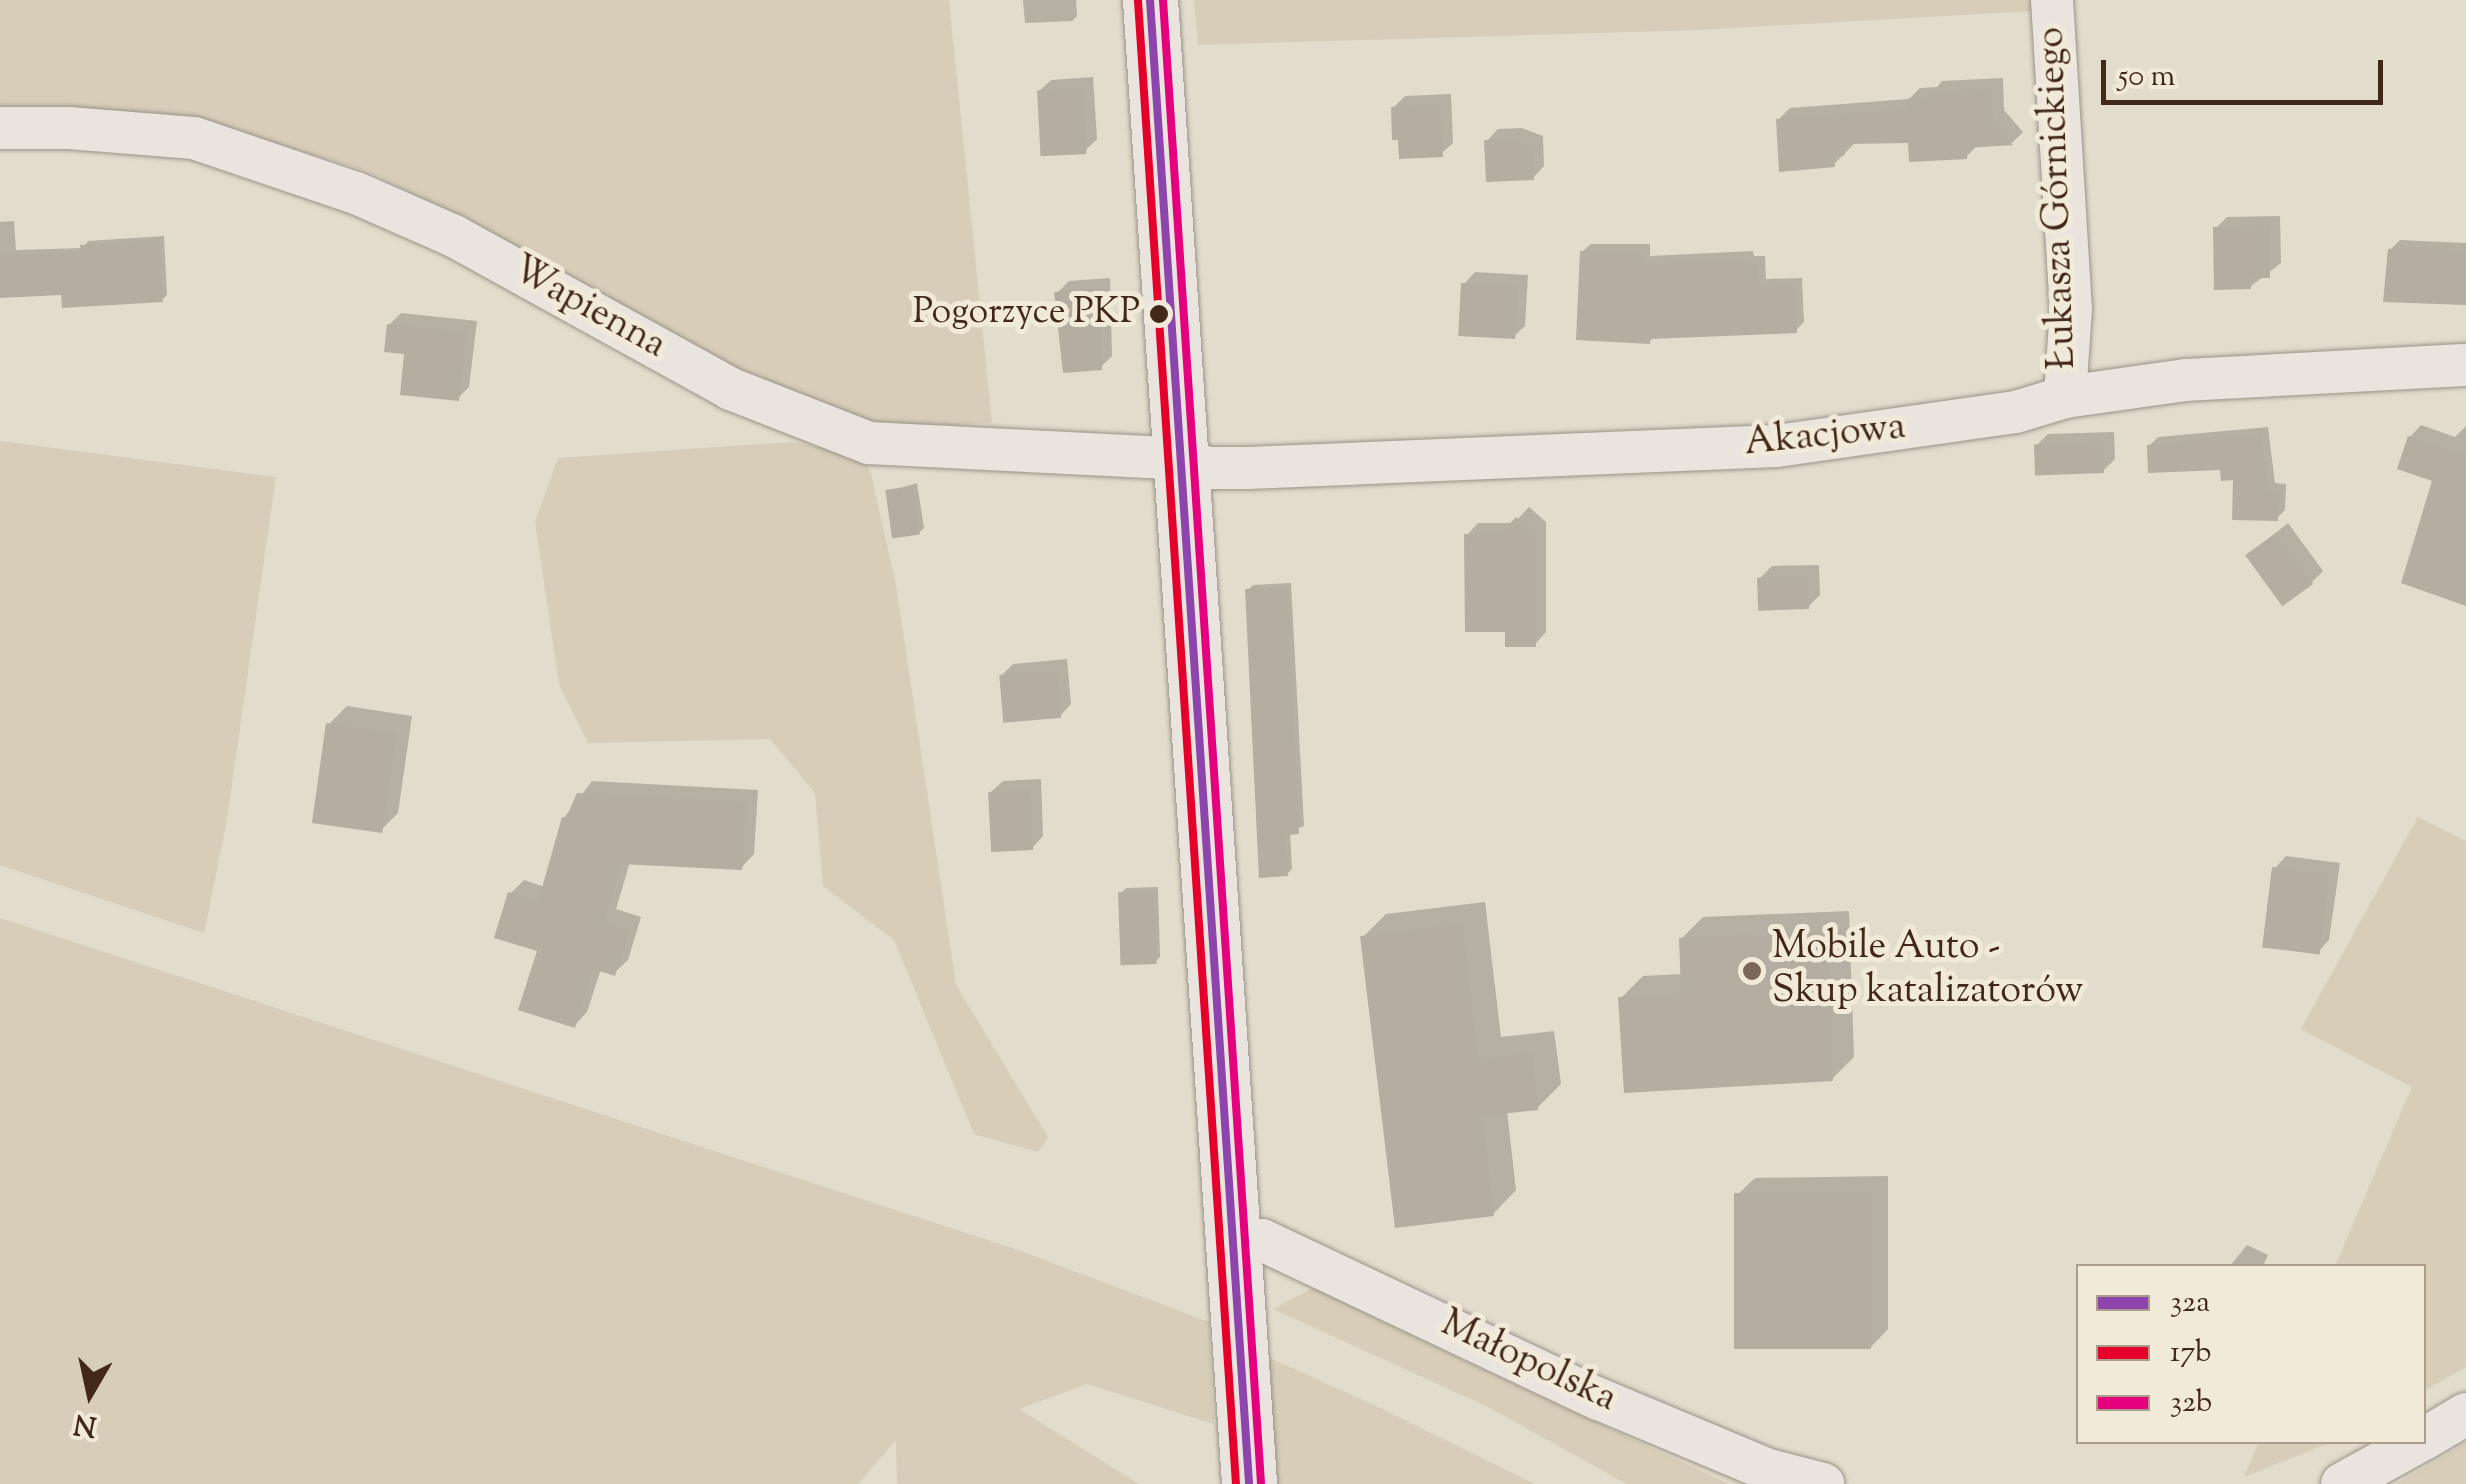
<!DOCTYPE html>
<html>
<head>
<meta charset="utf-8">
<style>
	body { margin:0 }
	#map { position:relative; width:2466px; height:1484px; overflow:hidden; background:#e2dccd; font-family:"Sorts Mill Goudy",serif }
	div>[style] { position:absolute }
	.green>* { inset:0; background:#d7cdb8 }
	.shadow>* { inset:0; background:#0003 }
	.building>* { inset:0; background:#b3ada2; transform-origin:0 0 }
	.roads { filter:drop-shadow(0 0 2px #9a9388) drop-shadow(0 0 2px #9a9388) }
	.street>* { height:42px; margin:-21px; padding:0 21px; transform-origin:21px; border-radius:21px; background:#e9e5de }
	.secondary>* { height:55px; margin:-27.5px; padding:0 27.5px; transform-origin:27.5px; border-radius:27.5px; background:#e9e5de }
	.bus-1>* { height:8px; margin:-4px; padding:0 4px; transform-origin:4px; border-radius:4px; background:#8e44ad }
	.bus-2>* { height:8px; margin:-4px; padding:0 4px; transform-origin:4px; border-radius:4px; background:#e4002b }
	.bus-3>* { height:8px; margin:-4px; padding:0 4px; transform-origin:4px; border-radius:4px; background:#e5007d }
	.dots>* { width:28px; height:28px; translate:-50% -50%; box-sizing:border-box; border:5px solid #f2ead9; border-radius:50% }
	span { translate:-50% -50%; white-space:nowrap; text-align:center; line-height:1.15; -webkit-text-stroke:10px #f2ead9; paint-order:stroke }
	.bus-label { font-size:36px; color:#422818 }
	.right { translate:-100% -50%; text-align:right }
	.street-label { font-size:38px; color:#422818 }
	.poi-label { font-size:38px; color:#422818 }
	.left { translate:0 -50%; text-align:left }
	.legend { position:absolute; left:2076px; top:1264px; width:350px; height:180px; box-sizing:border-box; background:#f2ead9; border:2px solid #ac9c8c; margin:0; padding:12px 18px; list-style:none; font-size:30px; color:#422818 }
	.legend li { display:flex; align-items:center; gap:20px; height:50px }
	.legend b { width:50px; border:2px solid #ac9c8c }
	.north { position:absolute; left:40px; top:1344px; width:100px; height:100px; -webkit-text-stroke:8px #f2ead9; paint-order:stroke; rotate:189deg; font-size:28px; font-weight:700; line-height:40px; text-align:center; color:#422818 }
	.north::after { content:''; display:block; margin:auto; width:35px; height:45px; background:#422818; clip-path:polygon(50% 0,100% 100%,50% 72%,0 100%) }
	.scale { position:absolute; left:2101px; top:60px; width:282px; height:45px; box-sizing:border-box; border:5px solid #422818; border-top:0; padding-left:12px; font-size:30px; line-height:35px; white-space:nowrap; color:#422818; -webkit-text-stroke:8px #f2ead9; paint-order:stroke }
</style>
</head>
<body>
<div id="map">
	<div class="green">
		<i style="clip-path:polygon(0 0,949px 0,992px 423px,869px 429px,755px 388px,452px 213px,367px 171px,195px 119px,0 110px)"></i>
		<i style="clip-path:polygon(1194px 0,2033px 0,2034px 11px,1698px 30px,1198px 45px)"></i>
		<i style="clip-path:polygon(0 441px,276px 477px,226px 825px,204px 933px,0 865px)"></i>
		<i style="clip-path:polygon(791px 442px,863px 455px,871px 474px,896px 585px,956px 985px,1048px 1137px,1038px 1152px,974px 1134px,894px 940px,823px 886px,815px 793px,770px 739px,588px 743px,559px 684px,535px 522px,558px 458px)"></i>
		<i style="clip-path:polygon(2418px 817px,2466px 841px,2466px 1367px,2424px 1391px,2424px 1266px,2335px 1266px,2412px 1087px,2301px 1029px)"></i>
		<i style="clip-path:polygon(0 918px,1018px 1250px,1209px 1322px,1214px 1424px,1087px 1384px,1019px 1409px,1139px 1484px,897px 1484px,896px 1440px,858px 1484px,0 1484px)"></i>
		<i style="clip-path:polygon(1315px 1287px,1469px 1363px,1729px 1484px,1627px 1484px,1488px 1407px,1273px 1309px)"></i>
		<i style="clip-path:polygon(1261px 1354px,1376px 1406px,1535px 1484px,1270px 1484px)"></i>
		<i style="clip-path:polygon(2259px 1442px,2332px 1442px,2244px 1477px)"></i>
		<i style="clip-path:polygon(2466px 1442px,2466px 1484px,2396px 1484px,2464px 1444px)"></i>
	</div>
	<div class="shadow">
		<i style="clip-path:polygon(1023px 0,1076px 0,1077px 16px,1072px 21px,1025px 23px)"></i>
		<i style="clip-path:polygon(1093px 77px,1097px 139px,1085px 151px,1039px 91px,1051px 80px)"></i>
		<i style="clip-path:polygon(2003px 78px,2004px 110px,2023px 132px,2012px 143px,1978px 145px,1966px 157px,1911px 140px,1856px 142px,1834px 164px,1778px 120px,1790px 108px,1909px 99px,1920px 88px,1937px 87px,1942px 81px)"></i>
		<i style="clip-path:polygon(1451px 94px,1453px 143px,1441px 154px,1393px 108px,1405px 96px)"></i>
		<i style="clip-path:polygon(1522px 128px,1543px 136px,1544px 166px,1533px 178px,1487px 141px,1498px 129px)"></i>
		<i style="clip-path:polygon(2280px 216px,2281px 263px,2250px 287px,2216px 228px,2227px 217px)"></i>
		<i style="clip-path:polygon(14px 221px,16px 250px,83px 248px,88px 241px,164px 236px,167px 295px,162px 300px,63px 293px,0 296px,0 222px)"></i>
		<i style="clip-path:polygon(2400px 240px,2466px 243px,2466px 303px,2390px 250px)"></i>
		<i style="clip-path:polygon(1591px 244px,1650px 244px,1650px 256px,1753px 251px,1754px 256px,1765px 256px,1766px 279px,1802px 278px,1804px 322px,1796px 330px,1655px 336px,1649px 342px,1582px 252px)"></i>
		<i style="clip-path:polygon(1475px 272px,1528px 275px,1525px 326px,1513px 337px,1464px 284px)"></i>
		<i style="clip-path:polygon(1110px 278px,1112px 356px,1100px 368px,1057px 293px,1069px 281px)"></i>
		<i style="clip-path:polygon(401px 313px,477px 321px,469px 387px,458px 398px,406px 352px,389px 325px)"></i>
		<i style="clip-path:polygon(2421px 425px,2455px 437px,2466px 426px,2466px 603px,2435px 479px,2410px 437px)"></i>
		<i style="clip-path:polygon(2268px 427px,2275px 483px,2286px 484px,2285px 510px,2277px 518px,2222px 467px,2149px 446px,2158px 437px)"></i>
		<i style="clip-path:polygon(2114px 432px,2115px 459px,2103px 471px,2036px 446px,2048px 434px)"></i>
		<i style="clip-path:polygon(917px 483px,924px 528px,919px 533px,887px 492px)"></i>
		<i style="clip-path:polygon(1529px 507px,1546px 522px,1546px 632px,1535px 644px,1508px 629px,1467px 535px,1478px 523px,1514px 523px)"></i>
		<i style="clip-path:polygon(2288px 523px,2323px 571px,2311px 583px,2248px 555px)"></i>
		<i style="clip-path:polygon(1819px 565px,1820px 595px,1808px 607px,1760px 578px,1772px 566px)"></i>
		<i style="clip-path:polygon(1291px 583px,1304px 826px,1290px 832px,1292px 869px,1287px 874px,1248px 590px,1253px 585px)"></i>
		<i style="clip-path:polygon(1067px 659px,1071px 704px,1060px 716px,1002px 675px,1013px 664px)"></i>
		<i style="clip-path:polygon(347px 706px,412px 716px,398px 813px,380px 831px,329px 724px)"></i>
		<i style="clip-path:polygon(1041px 779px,1043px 836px,1032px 848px,991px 792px,1003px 781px)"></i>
		<i style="clip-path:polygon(592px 781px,758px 790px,754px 854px,741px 868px,630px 862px,616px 909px,641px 917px,628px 960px,614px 973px,601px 969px,587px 1012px,574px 1026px,510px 894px,524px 880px,545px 887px,564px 818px)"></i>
		<i style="clip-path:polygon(2286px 856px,2340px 863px,2329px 940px,2318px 952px,2275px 868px)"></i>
		<i style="clip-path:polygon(1158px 887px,1160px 957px,1155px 962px,1121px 893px,1126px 888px)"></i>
		<i style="clip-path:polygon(1485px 902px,1501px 1037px,1554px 1031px,1561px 1084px,1537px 1108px,1507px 1111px,1516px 1190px,1493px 1214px,1363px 937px,1386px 914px)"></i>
		<i style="clip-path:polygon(1849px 911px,1854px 1057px,1832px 1079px,1621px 998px,1643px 976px,1683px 974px,1681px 939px,1703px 917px)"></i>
		<i style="clip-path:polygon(1888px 1176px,1888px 1329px,1871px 1347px,1737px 1195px,1755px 1178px)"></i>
		<i style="clip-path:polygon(2247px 1245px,2268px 1255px,2263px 1266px,2230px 1266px)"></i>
	</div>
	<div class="building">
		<i style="left:1083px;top:88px;width:66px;height:46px;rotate:87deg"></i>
		<i style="clip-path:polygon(1992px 89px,1993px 122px,2013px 145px,1967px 148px,1967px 159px,1909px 162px,1908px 143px,1846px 144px,1844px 156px,1834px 157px,1835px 167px,1779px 172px,1776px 119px,1907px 109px,1906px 99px,1928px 97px,1928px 92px)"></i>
		<i style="clip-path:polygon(1440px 104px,1443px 157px,1399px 159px,1398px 140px,1392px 140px,1391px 107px)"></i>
		<i style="clip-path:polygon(1509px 139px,1533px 147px,1534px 180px,1486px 182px,1484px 140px)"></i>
		<i style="clip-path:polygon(2270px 226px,2270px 278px,2251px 278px,2251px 289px,2214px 290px,2213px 227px)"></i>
		<i style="clip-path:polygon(159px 240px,163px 302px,62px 308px,61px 295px,0 298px,0 255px,81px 252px,80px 245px)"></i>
		<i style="clip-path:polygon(2413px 247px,2466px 252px,2466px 305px,2383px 302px,2388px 249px)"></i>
		<i style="clip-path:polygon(1580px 251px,1643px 252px,1643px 263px,1746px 259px,1746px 263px,1758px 263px,1759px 287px,1795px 285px,1797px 333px,1650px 339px,1650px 344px,1576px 340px)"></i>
		<i style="left:1461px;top:283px;width:57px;height:53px;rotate:3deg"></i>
		<i style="clip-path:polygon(1100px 289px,1102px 370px,1063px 373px,1054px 292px)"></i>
		<i style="clip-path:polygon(387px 324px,466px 332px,459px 401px,400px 395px,404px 354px,384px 352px)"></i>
		<i style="clip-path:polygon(2261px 434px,2268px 491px,2279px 491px,2278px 521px,2232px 520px,2233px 480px,2221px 481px,2220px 470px,2148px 473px,2147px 445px)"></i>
		<i style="clip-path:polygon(2408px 436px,2466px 455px,2466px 606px,2401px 583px,2432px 481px,2397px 469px)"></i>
		<i style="left:2103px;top:442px;width:31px;height:69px;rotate:88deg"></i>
		<i style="left:913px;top:486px;width:49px;height:28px;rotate:82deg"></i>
		<i style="clip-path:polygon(1516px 517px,1535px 534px,1536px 647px,1505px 647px,1505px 632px,1465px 632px,1464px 534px,1501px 533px)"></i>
		<i style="left:2276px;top:533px;width:63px;height:38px;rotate:54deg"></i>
		<i style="left:1808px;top:576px;width:33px;height:51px;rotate:88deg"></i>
		<i style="clip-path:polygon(1287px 588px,1299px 834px,1285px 835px,1288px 876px,1259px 878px,1245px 589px)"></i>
		<i style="left:1057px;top:670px;width:48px;height:58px;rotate:85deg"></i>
		<i style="left:326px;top:723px;width:71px;height:101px;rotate:8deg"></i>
		<i style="left:1030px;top:790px;width:60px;height:42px;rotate:87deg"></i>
		<i style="clip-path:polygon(577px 793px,746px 802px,742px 870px,621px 864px,604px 923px,629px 931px,615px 976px,593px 969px,575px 1028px,518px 1010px,537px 951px,494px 938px,508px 892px,538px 902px,562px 817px,566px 818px)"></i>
		<i style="left:2272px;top:867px;width:58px;height:81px;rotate:7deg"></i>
		<i style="left:1154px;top:891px;width:73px;height:36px;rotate:88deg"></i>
		<i style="clip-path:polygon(1462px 924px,1478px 1059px,1532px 1053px,1538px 1110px,1482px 1116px,1494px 1216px,1395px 1228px,1360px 936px)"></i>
		<i style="clip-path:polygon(1828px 931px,1833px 1081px,1624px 1093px,1618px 997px,1681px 994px,1679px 938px)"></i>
		<i style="left:1871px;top:1193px;width:156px;height:137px;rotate:90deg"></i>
	</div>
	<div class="roads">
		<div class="street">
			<i style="left:2052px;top:0;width:309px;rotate:86.5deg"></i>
			<i style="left:2071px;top:308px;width:89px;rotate:93.9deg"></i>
			<i style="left:0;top:128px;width:69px"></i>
			<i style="left:69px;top:128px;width:125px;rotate:4.6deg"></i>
			<i style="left:194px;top:138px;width:171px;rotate:18.8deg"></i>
			<i style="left:356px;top:193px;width:107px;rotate:23.7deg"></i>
			<i style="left:454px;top:236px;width:316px;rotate:28.9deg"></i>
			<i style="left:731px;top:389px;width:148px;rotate:21.4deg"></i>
			<i style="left:869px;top:443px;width:313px;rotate:2.9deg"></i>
			<i style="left:1182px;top:459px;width:28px;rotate:19deg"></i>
			<i style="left:1208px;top:468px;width:40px"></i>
			<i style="left:1248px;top:468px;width:529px;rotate:-2.38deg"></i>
			<i style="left:1777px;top:446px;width:241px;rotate:-8.1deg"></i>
			<i style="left:2016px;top:412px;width:51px;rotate:-17deg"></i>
			<i style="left:2065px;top:397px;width:122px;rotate:-8deg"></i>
			<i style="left:2186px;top:380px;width:280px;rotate:-3.1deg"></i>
			<i style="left:1235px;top:1242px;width:27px;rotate:-4deg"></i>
			<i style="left:1262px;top:1240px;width:373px;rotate:25.3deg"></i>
			<i style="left:1599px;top:1399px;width:184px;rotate:22.7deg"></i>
			<i style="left:1769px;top:1470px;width:56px;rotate:14.5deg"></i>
			<i style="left:2424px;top:1439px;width:49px;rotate:-30.8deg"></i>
			<i style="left:2342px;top:1484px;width:87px;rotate:-28.9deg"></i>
		</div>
		<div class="secondary">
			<i style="left:1150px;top:0;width:1487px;rotate:86.18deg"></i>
		</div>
	</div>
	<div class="bus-1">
		<i style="left:1150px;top:0;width:1487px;rotate:86.18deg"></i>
	</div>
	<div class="bus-2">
		<i style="left:1138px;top:1px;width:1486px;rotate:86.22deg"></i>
	</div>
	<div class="bus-3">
		<i style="left:1163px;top:0;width:1486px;rotate:86.22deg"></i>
	</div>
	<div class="dots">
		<i style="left:1159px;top:314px;background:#422818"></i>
		<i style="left:1752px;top:971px;background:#7a6757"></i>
	</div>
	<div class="bus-label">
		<span class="right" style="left:1140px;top:314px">Pogorzyce PKP</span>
	</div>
	<div class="street-label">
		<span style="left:2059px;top:198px;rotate:-92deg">Łukasza Górnickiego</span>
		<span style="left:588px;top:309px;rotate:29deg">Wapienna</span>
		<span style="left:1825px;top:437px;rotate:-6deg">Akacjowa</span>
		<span style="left:1528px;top:1363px;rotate:25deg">Małopolska</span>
	</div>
	<div class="poi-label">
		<span class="left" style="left:1772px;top:971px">Mobile Auto -<br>Skup katalizatorów</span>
	</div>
	<ul class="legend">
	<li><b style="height:12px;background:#8e44ad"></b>32a</li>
	<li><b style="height:12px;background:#e4002b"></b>17b</li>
	<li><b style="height:12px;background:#e5007d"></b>32b</li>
	</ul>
	<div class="north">N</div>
	<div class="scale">50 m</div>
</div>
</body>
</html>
